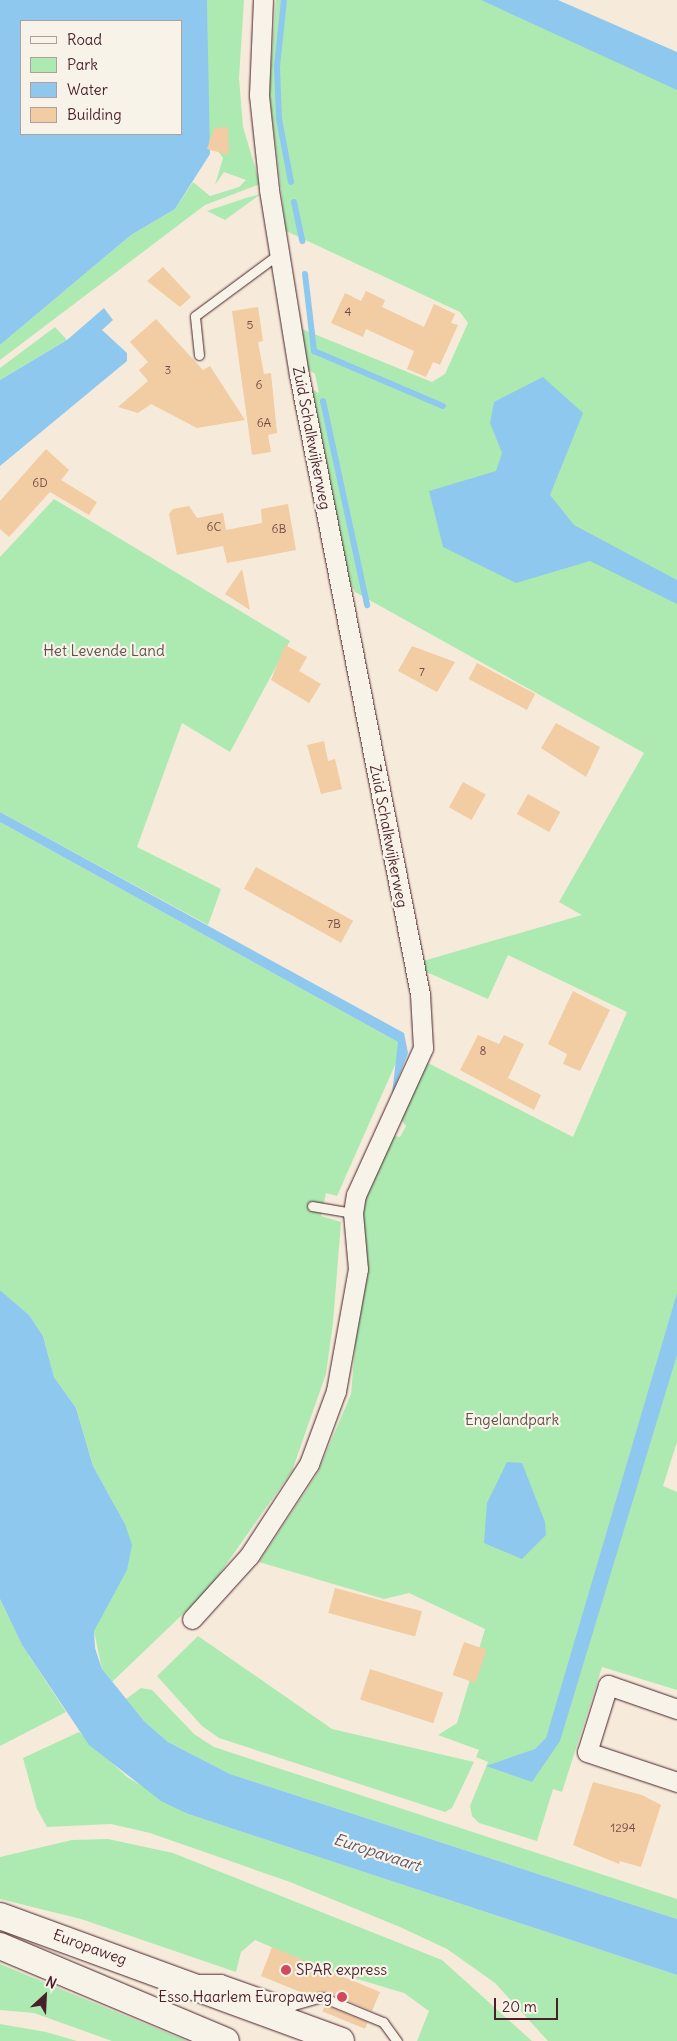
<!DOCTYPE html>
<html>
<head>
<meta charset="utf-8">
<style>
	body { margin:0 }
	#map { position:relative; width:677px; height:2041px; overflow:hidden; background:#f6ebda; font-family:Delius,sans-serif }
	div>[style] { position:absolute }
	.green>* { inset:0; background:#aceab2 }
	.water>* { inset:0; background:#8fc8ee }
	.stream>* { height:6px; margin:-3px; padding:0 3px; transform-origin:3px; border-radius:3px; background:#8fc8ee }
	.building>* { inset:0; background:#f2cca2; transform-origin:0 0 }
	.roads { filter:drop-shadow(0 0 1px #4a1f2b) drop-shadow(0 0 1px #4a1f2b) }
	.service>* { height:9px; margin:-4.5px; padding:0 4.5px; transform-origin:4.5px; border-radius:4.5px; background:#f7f3e8 }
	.minor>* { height:19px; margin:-9.5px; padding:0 9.5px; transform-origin:9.5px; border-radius:9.5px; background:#f7f3e8 }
	.secondary>* { height:26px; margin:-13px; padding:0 13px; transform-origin:13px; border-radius:13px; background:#f7f3e8 }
	.dots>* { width:14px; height:14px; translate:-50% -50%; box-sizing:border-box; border:2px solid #f7f3e8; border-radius:50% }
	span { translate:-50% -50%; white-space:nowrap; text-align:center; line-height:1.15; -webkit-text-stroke:4.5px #f7f3e8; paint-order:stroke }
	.number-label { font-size:12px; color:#744a49 }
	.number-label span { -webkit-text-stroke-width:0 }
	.street-label { font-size:15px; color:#4a1f2b }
	.park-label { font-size:15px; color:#62524d }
	.poi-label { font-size:15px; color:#4a1f2b }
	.left { translate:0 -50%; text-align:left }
	.right { translate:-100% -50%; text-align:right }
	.water-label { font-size:16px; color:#5f5266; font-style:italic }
	.legend { position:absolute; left:20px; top:20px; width:162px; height:115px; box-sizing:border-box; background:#f7f3e8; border:1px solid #b29e9c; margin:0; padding:6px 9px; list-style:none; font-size:15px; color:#4a1f2b }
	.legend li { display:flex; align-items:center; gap:10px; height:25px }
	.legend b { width:25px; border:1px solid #b29e9c }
	.north { position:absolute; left:20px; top:1971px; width:50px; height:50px; -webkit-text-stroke:4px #f7f3e8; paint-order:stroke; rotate:25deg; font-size:14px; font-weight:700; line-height:20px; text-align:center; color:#4a1f2b }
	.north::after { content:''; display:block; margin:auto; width:18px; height:22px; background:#4a1f2b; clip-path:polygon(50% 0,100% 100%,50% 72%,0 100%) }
	.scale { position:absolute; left:494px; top:1998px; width:64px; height:22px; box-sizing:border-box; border:2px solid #4a1f2b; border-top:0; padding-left:6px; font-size:15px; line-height:18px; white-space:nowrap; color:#4a1f2b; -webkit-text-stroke:4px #f7f3e8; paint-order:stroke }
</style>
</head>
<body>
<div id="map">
	<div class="green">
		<i style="clip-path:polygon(207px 0,244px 0,239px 78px,243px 127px,260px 184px,205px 205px,0 360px,0 345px,131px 235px,175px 209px,193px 182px,210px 196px,239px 187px,246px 180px,224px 172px,215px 185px,223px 158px,208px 137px)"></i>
		<i style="clip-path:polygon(276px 0,485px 0,677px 89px,677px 1442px,663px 1486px,677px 1492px,677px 1690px,602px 1667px,562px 1792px,553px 1789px,537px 1841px,479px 1823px,472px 1816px,470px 1806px,488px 1762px,476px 1757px,479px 1750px,438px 1735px,457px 1723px,485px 1629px,409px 1593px,384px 1599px,259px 1562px,317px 1474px,351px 1394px,361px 1277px,361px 1200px,386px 1135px,400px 1137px,406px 1126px,397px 1115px,424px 1061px,573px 1137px,627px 1012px,508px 955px,488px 999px,424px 971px,423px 961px,582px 915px,559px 902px,644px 753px,355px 592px,350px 583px,312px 389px,319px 393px,315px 374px,308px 369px,302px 329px,432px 382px,445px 374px,468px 323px,460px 312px,286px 231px,269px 91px)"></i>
		<i style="clip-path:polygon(261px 194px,225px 220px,207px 211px,246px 198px)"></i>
		<i style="clip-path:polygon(55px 327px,67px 340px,0 380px,0 368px)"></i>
		<i style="clip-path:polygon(54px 499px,290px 641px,230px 752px,182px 723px,137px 847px,221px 889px,208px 925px,0 812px,0 557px)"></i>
		<i style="clip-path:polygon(0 822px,398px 1042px,399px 1056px,337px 1196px,326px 1193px,321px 1216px,341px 1222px,333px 1323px,326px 1374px,292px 1471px,208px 1590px,112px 1682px,102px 1669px,94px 1631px,125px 1524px,93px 1466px,76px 1408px,54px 1377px,43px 1336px,29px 1315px,0 1290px)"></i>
		<i style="clip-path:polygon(0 1599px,22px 1645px,66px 1712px,0 1746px)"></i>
		<i style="clip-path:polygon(198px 1636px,332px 1729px,474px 1762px,452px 1808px,445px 1812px,219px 1738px,202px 1726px,157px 1676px)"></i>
		<i style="clip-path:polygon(141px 1688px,152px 1690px,194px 1734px,214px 1747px,677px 1899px,677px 1919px,230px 1774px,168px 1742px,144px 1721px,126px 1699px)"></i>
		<i style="clip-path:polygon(79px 1732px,127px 1777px,188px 1814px,677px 1975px,677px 2041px,548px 2041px,495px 1983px,447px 1949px,400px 1927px,290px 1882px,150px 1833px,111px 1824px,47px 1827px,37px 1809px,23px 1758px)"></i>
		<i style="clip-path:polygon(108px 1839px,173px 1853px,442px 1960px,532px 2041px,417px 2041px,429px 2011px,404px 1993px,320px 1968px,255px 1940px,241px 1952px,236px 1972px,81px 1919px,0 1899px,0 1857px,72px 1840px)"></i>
		<i style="clip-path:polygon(0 1964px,138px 2021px,187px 2041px,112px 2041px,34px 2013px,0 2010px)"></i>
		<i style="clip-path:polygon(0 2024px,46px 2032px,77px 2041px,0 2041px)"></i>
	</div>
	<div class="water">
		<i style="clip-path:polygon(evenodd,0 0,207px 0,210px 154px,175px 209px,131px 235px,0 345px,0 0,21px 21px,181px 21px,181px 134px,21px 134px,21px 21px)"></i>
		<i style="clip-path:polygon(481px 0,558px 0,677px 52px,677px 90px)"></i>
		<i style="clip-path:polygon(104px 308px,113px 320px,102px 330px,127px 353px,127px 361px,0 466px,0 380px,67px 340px)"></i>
		<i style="clip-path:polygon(543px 377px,583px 413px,550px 495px,574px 525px,677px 580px,677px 604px,590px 561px,516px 583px,443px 547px,429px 491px,496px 471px,502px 453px,490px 423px,494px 402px)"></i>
		<i style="clip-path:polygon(0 812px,404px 1033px,408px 1053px,392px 1094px,398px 1042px,0 822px)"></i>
		<i style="clip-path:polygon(0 1290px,29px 1315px,43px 1336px,54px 1377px,76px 1408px,93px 1466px,125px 1524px,132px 1545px,127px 1570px,94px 1631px,95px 1648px,102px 1669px,144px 1721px,168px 1742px,230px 1774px,677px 1919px,677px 1975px,188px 1814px,161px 1801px,89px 1745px,22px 1645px,0 1599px)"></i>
		<i style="clip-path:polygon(677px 1293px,677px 1355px,560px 1741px,532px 1782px,486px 1766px,535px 1749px,546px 1738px)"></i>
		<i style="clip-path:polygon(507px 1462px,522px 1463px,545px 1522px,546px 1535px,522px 1559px,484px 1543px,487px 1503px)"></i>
	</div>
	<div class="stream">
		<i style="left:284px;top:0;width:67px;rotate:96deg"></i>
		<i style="left:277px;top:67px;width:52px;rotate:87.8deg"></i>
		<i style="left:279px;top:119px;width:64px;rotate:79.2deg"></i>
		<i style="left:294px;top:202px;width:40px;rotate:78deg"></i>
		<i style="left:305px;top:274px;width:78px;rotate:83.3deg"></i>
		<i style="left:314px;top:351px;width:140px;rotate:23.1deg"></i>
		<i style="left:323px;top:401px;width:209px;rotate:77.8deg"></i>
	</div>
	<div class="building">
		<i style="clip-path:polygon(228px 127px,229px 155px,207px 149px,214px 128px)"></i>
		<i style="clip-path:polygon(163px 267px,191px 297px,180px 307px,147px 281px)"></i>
		<i style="clip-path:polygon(366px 291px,385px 300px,382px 307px,424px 327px,434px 304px,455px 314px,451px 323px,458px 325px,440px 365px,433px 362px,426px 377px,407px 369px,414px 351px,366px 329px,363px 337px,331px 323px,345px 293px,361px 301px)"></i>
		<i style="clip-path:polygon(258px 307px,263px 341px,258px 342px,264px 374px,271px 373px,277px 433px,268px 435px,271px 452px,252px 455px,232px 311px)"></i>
		<i style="clip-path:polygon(156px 319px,203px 370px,210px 366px,245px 420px,197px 428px,151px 404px,138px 413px,118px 407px,148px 381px,139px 370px,148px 362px,130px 342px)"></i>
		<i style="clip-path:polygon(46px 449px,69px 470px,61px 480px,97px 502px,89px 515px,50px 492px,9px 537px,0 529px,0 501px)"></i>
		<i style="clip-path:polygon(288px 504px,296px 550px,227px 563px,223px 546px,177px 555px,169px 514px,173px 509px,189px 506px,197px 518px,223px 513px,226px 530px,262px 523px,261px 509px)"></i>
		<i style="clip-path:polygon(242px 569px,250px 610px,225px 594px)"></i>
		<i style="clip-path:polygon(285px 645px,307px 657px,299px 671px,321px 684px,309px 703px,271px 680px)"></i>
		<i style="clip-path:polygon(412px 646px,455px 662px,437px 692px,398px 671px)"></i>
		<i style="left:477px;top:663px;width:66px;height:18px;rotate:28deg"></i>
		<i style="clip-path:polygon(556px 723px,600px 747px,586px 777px,541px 748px)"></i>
		<i style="clip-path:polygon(324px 741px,328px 761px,335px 759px,342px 789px,321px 794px,307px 745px)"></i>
		<i style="left:463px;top:782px;width:26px;height:29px;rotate:29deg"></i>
		<i style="left:528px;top:794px;width:37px;height:23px;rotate:29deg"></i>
		<i style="left:256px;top:867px;width:111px;height:25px;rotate:29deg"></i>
		<i style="clip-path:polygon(573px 991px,610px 1010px,580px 1071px,563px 1064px,567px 1054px,548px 1044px)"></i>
		<i style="clip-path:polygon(478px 1035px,499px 1044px,504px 1035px,524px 1044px,508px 1078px,541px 1095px,534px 1110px,460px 1070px)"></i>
		<i style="left:335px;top:1588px;width:90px;height:26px;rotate:15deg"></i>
		<i style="left:464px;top:1642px;width:24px;height:35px;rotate:19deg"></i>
		<i style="left:370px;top:1669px;width:77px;height:32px;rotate:18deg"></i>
		<i style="clip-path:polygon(593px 1782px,642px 1795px,661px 1805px,641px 1867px,620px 1861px,619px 1864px,573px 1845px)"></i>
		<i style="clip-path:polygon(272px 1947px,380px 1992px,372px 2011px,324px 1991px,308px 1995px,261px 1976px)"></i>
		<i style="left:325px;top:2005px;width:46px;height:7px;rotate:22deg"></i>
	</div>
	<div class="roads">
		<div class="service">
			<i style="left:199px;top:355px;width:39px;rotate:-96deg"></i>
			<i style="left:195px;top:316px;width:106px;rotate:-36.5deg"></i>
			<i style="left:312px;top:1206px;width:42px;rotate:9.7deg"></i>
			<i style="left:199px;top:1979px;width:22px"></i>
			<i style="left:221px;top:1979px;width:77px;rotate:19.6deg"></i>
			<i style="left:294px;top:2005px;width:29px;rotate:-16deg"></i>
			<i style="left:322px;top:1997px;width:66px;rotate:22.3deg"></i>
			<i style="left:383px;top:2022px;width:24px;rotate:54deg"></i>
		</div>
		<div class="minor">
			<i style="left:192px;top:1619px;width:85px;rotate:-47.9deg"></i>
			<i style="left:249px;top:1556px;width:110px;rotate:-56.9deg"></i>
			<i style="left:309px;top:1464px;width:78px;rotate:-69.7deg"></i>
			<i style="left:336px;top:1391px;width:124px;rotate:-79.8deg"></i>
			<i style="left:358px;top:1269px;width:56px;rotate:-95.1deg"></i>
			<i style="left:353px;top:1213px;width:18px;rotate:-81deg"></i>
			<i style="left:356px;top:1195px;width:162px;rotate:-65.5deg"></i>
			<i style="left:423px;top:1048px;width:54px;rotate:-93.2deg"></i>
			<i style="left:420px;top:994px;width:631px;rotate:-101.06deg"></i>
			<i style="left:299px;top:375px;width:188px;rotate:-99.2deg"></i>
			<i style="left:269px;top:189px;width:95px;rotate:-96.1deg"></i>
			<i style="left:259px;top:95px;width:95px;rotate:-87.6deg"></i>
			<i style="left:677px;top:1709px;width:73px;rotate:-160.8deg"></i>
			<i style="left:608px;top:1685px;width:70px;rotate:107.4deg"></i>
			<i style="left:587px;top:1752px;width:95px;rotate:18.4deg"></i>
		</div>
		<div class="secondary">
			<i style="left:0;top:1916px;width:363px;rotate:20.1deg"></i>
			<i style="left:0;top:1946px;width:245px;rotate:22.8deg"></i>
		</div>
	</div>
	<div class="dots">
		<i style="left:286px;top:1970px;background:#d1495b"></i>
		<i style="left:342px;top:1997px;background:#d1495b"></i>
	</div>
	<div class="number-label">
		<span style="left:348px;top:312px">4</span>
		<span style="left:250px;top:325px">5</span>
		<span style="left:168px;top:370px">3</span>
		<span style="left:259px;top:385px">6</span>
		<span style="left:264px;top:423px">6A</span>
		<span style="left:40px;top:483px">6D</span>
		<span style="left:214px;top:527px">6C</span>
		<span style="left:279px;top:529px">6B</span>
		<span style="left:422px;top:672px">7</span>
		<span style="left:334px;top:924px">7B</span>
		<span style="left:483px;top:1051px">8</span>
		<span style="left:623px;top:1828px">1294</span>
	</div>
	<div class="street-label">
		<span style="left:312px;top:438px;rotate:79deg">Zuid Schalkwijkerweg</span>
		<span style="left:389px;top:836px;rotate:79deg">Zuid Schalkwijkerweg</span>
		<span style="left:90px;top:1947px;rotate:20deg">Europaweg</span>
	</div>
	<div class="park-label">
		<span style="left:104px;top:651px">Het Levende Land</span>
		<span style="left:512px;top:1420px">Engelandpark</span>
	</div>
	<div class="poi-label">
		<span class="left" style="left:296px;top:1970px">SPAR express</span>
		<span class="right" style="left:332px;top:1997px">Esso Haarlem Europaweg</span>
	</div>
	<div class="water-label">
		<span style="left:377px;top:1852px;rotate:18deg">Europavaart</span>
	</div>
	<ul class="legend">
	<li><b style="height:6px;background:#f7f3e8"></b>Road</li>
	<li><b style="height:14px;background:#aceab2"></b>Park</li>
	<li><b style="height:14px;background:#8fc8ee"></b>Water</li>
	<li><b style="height:14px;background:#f2cca2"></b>Building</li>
	</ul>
	<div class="north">N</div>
	<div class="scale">20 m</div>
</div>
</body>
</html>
